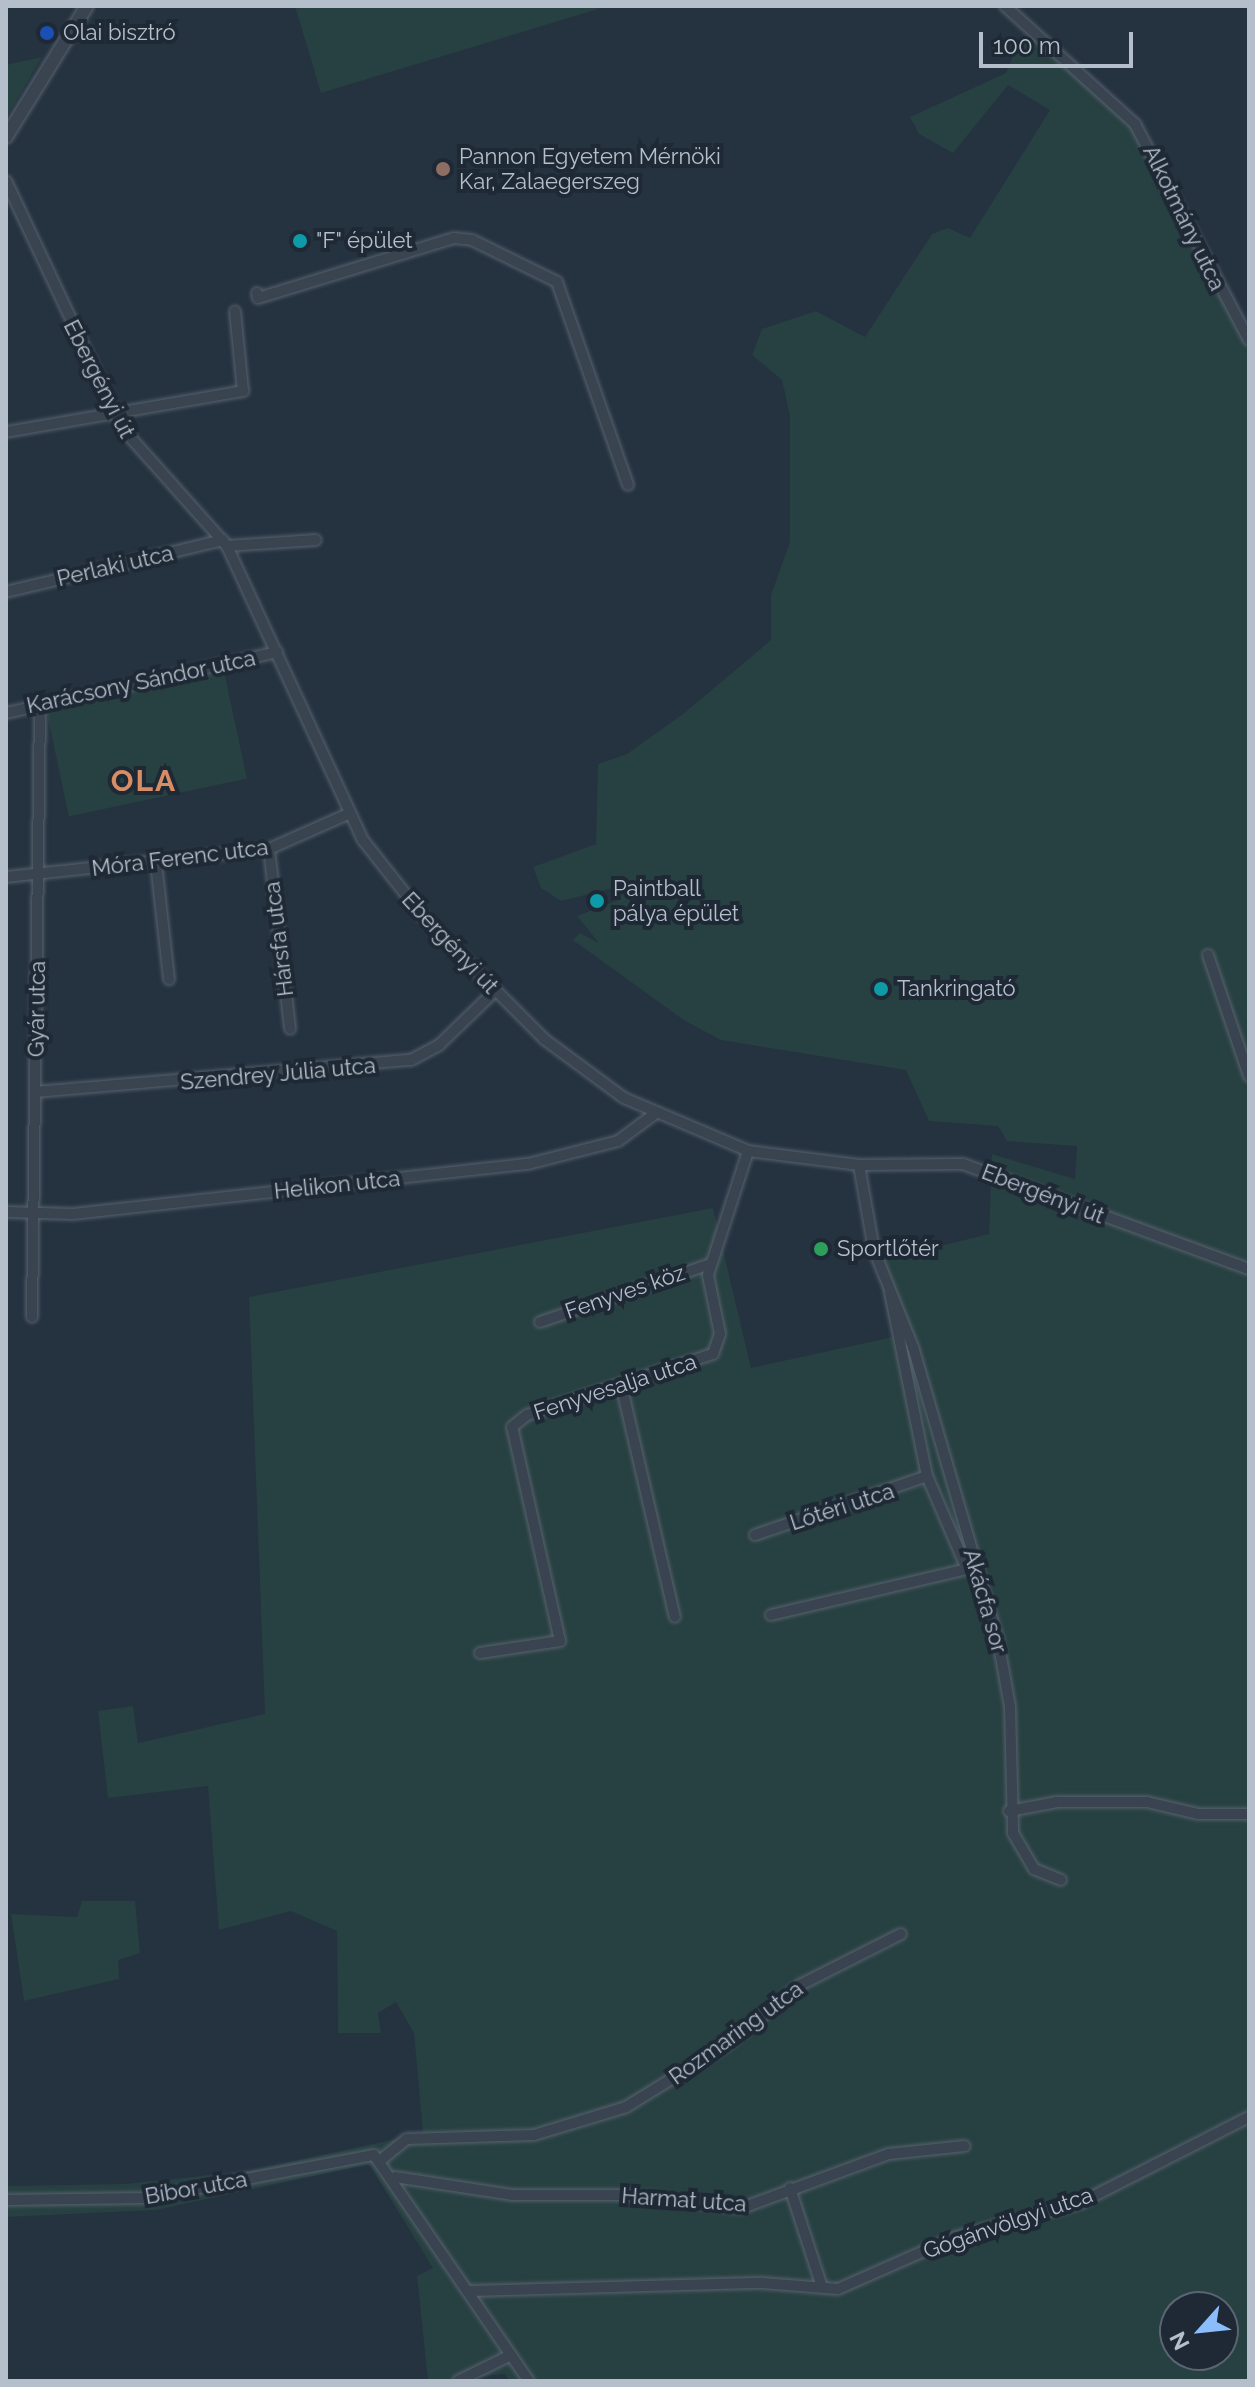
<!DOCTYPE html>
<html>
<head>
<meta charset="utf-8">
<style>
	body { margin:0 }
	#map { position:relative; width:1255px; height:2387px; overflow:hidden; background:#253240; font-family:Raleway,sans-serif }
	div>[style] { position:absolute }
	.green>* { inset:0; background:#274041; transform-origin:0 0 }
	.roads { filter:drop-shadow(0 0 2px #57626e) drop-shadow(0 0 2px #57626e) }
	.minor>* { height:10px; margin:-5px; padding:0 5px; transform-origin:5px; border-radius:5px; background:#394450 }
	.tertiary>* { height:12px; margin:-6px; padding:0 6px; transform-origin:6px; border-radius:6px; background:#394450 }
	.dots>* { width:22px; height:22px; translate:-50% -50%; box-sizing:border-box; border:4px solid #1e2935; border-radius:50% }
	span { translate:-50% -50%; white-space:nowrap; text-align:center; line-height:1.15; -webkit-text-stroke:8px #1e2935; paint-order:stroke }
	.poi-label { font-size:22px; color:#b5bfcb }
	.left { translate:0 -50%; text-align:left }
	.street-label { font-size:22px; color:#b5bfcb }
	.district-label { font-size:30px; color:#d78e64; font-weight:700; letter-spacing:2px }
	.frame { position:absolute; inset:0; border:8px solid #b5bfcb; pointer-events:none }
	.north { position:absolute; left:1159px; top:2291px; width:80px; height:80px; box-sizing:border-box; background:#1e2935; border:2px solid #5a6571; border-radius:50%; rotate:243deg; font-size:22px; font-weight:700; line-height:32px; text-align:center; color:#b5bfcb }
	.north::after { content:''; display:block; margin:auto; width:28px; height:36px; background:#8bbdfa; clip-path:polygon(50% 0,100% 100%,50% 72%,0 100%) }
	.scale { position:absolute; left:979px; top:32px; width:154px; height:36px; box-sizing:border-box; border:4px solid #b5bfcb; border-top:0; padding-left:10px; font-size:24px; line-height:28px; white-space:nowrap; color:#b5bfcb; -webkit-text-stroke:6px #1e2935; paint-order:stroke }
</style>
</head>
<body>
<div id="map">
	<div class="green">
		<i style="clip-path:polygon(295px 6px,608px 6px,321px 93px)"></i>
		<i style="clip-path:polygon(evenodd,1033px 34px,1137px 132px,1249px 350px,1249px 2381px,510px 2381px,505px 2374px,428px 2381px,417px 2276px,433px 2268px,369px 2164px,156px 2210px,6px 2217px,6px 2186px,125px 2184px,249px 2171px,423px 2133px,414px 2033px,396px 2002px,378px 2013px,381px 2033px,338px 2033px,337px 1931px,291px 1911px,219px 1930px,208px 1786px,108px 1798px,98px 1711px,133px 1706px,138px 1743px,265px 1714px,249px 1297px,713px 1208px,751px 1368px,893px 1337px,876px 1262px,989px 1234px,992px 1154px,1075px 1179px,1077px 1146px,1007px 1141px,998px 1126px,929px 1121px,906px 1070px,721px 1040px,685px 1021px,573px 940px,580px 933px,599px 943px,577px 916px,621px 899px,617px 887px,561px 901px,541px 888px,533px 867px,596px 844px,598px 764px,627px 754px,683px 714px,771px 640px,771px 595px,790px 542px,790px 416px,782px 380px,752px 355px,762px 329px,816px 311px,865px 337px,932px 234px,948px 228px,970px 238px,1050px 110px,1008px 85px,953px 153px,919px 134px,910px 117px,1006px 73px,1017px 46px,1033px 34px,1175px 2307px,1223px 2307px,1223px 2355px,1175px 2355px,1175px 2307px)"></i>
		<i style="clip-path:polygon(42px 57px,7px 116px,6px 117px,6px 65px)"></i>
		<i style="left:224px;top:671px;width:110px;height:182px;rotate:78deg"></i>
		<i style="clip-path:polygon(82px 1901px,135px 1901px,140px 1953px,118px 1960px,119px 1979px,24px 2001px,11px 1914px,77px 1917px)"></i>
	</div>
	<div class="roads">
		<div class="minor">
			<i style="left:1005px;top:6px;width:176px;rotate:42.2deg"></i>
			<i style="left:1135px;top:124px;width:244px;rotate:62.2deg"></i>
			<i style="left:6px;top:181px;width:273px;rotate:64.8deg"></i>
			<i style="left:122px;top:428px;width:158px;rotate:48.3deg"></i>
			<i style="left:227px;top:546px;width:324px;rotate:65.2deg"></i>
			<i style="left:363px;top:840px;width:102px;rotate:51.8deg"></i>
			<i style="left:426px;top:920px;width:168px;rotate:45.2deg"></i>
			<i style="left:544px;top:1039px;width:99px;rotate:36.4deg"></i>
			<i style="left:624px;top:1098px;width:135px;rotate:23.1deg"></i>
			<i style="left:748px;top:1151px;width:112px;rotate:7.2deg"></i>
			<i style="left:859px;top:1165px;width:104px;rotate:-0.6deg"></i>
			<i style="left:963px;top:1164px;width:305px;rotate:20.2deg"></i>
			<i style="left:257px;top:293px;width:5px;rotate:79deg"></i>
			<i style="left:258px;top:298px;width:205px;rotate:-17deg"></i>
			<i style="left:454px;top:238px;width:18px;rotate:6deg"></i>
			<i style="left:472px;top:240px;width:95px;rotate:26.3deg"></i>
			<i style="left:557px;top:282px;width:215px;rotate:70.7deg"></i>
			<i style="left:6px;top:432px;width:241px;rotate:-9.8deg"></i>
			<i style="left:243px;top:391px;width:80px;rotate:-95.7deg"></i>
			<i style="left:227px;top:546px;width:89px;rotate:-3.9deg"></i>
			<i style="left:6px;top:592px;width:223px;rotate:-13.5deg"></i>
			<i style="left:6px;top:713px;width:278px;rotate:-12.7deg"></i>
			<i style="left:269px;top:849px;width:181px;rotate:83.3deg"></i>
			<i style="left:156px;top:863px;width:117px;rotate:83.6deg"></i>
			<i style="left:6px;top:877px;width:264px;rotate:-6.1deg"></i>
			<i style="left:269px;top:849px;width:86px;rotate:-23.9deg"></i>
			<i style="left:1208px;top:955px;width:128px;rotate:71.3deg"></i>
			<i style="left:35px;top:1092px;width:377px;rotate:-4.9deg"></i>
			<i style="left:411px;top:1060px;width:32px;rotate:-28deg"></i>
			<i style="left:439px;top:1045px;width:78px;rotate:-44deg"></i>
			<i style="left:859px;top:1165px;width:86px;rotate:80deg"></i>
			<i style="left:874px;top:1250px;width:105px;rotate:68.1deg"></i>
			<i style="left:913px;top:1347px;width:305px;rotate:73.8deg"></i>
			<i style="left:998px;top:1640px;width:68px;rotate:79.8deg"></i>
			<i style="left:1010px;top:1707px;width:126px;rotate:88.6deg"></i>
			<i style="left:1013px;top:1833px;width:42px;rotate:59.7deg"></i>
			<i style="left:1034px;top:1869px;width:29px;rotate:22deg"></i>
			<i style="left:6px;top:1212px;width:67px;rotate:1.7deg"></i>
			<i style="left:73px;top:1214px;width:458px;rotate:-6.3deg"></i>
			<i style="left:528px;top:1164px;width:93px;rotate:-14.3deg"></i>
			<i style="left:618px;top:1141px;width:47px;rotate:-36.4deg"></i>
			<i style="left:32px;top:1317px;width:615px;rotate:-89.25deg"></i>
			<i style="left:540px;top:1322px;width:180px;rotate:-18.8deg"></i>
			<i style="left:621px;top:1384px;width:239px;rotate:77deg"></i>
			<i style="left:755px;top:1535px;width:182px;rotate:-18.9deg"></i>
			<i style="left:771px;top:1615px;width:201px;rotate:-13.2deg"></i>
			<i style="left:967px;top:1569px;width:101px;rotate:-113.3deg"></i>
			<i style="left:927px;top:1476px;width:187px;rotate:-101.4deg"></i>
			<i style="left:480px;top:1653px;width:81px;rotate:-8.5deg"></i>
			<i style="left:560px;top:1641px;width:219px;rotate:-102.6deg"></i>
			<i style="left:512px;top:1427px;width:19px;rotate:-39deg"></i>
			<i style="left:527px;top:1415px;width:196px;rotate:-18.2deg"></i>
			<i style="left:713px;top:1354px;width:21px;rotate:-71deg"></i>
			<i style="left:720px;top:1334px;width:60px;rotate:-101.5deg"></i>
			<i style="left:708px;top:1275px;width:130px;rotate:-72.1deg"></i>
			<i style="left:1009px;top:1811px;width:49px;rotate:-10.6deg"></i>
			<i style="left:1057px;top:1802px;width:90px"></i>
			<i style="left:1147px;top:1802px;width:52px;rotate:13.2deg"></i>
			<i style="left:1198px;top:1814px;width:51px"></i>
			<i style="left:382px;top:2159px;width:32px;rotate:-39deg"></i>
			<i style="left:407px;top:2139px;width:127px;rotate:-1.8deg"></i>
			<i style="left:534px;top:2135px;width:96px;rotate:-16.9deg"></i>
			<i style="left:626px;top:2107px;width:116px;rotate:-31.6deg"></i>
			<i style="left:725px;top:2046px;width:97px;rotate:-39.1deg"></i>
			<i style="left:800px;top:1985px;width:113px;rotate:-26.8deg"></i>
			<i style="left:395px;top:2177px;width:118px;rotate:8.7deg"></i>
			<i style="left:512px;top:2195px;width:117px"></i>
			<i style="left:629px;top:2195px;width:114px;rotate:6.6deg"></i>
			<i style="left:742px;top:2208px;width:157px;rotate:-20.2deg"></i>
			<i style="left:889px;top:2154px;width:76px;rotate:-6deg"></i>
			<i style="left:790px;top:2188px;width:104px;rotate:72.1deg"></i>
			<i style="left:6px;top:2200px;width:140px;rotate:-0.8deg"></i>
			<i style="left:146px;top:2198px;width:232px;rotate:-10.7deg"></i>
			<i style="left:374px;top:2155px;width:274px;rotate:55.6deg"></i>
			<i style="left:470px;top:2291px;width:292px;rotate:-1.6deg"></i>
			<i style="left:762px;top:2283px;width:76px;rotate:4.5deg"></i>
			<i style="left:838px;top:2289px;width:129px;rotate:-23.8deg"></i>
			<i style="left:956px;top:2237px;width:129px;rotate:-15.3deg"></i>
			<i style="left:1080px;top:2203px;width:190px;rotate:-27deg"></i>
			<i style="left:458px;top:2381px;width:59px;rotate:-26.1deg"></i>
		</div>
		<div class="tertiary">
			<i style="left:6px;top:137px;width:154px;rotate:-58.3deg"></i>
		</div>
	</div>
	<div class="dots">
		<i style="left:47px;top:33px;background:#1a4fb4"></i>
		<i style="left:443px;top:169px;background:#8d6e63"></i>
		<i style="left:300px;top:241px;background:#0f9aa8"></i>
		<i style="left:597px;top:901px;background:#0f9aa8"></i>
		<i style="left:881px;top:989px;background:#0f9aa8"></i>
		<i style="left:821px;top:1249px;background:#2e9e5b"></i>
	</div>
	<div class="poi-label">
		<span class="left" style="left:63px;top:33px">Olai bisztró</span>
		<span class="left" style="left:459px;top:169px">Pannon Egyetem Mérnöki<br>Kar, Zalaegerszeg</span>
		<span class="left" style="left:316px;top:241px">"F" épület</span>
		<span class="left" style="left:613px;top:901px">Paintball<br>pálya épület</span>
		<span class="left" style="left:897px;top:989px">Tankringató</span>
		<span class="left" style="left:837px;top:1249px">Sportlőtér</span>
	</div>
	<div class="street-label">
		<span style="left:1184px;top:218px;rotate:64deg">Alkotmány utca</span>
		<span style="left:99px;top:379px;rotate:63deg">Ebergényi út</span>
		<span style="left:115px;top:566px;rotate:-13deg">Perlaki utca</span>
		<span style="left:141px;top:682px;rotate:-12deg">Karácsony Sándor utca</span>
		<span style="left:180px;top:858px;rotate:-7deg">Móra Ferenc utca</span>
		<span style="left:279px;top:939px;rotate:-97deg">Hársfa utca</span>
		<span style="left:450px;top:943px;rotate:47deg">Ebergényi út</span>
		<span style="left:37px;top:1009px;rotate:-89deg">Gyár utca</span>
		<span style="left:278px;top:1074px;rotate:-5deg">Szendrey Júlia utca</span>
		<span style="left:337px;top:1185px;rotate:-6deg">Helikon utca</span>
		<span style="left:1043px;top:1194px;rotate:21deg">Ebergényi út</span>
		<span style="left:625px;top:1292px;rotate:-19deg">Fenyves köz</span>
		<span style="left:615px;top:1387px;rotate:-18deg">Fenyvesalja utca</span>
		<span style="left:842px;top:1507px;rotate:-18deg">Lőtéri utca</span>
		<span style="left:985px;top:1601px;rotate:74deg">Akácfa sor</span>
		<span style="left:736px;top:2033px;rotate:-36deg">Rozmaring utca</span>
		<span style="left:196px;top:2188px;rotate:-10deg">Bíbor utca</span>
		<span style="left:684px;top:2200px;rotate:4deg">Harmat utca</span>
		<span style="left:1008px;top:2223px;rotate:-19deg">Gógánvölgyi utca</span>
	</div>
	<div class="district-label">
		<span style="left:144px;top:781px">OLA</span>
	</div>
	<div class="frame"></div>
	<div class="north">N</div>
	<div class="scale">100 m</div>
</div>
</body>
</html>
